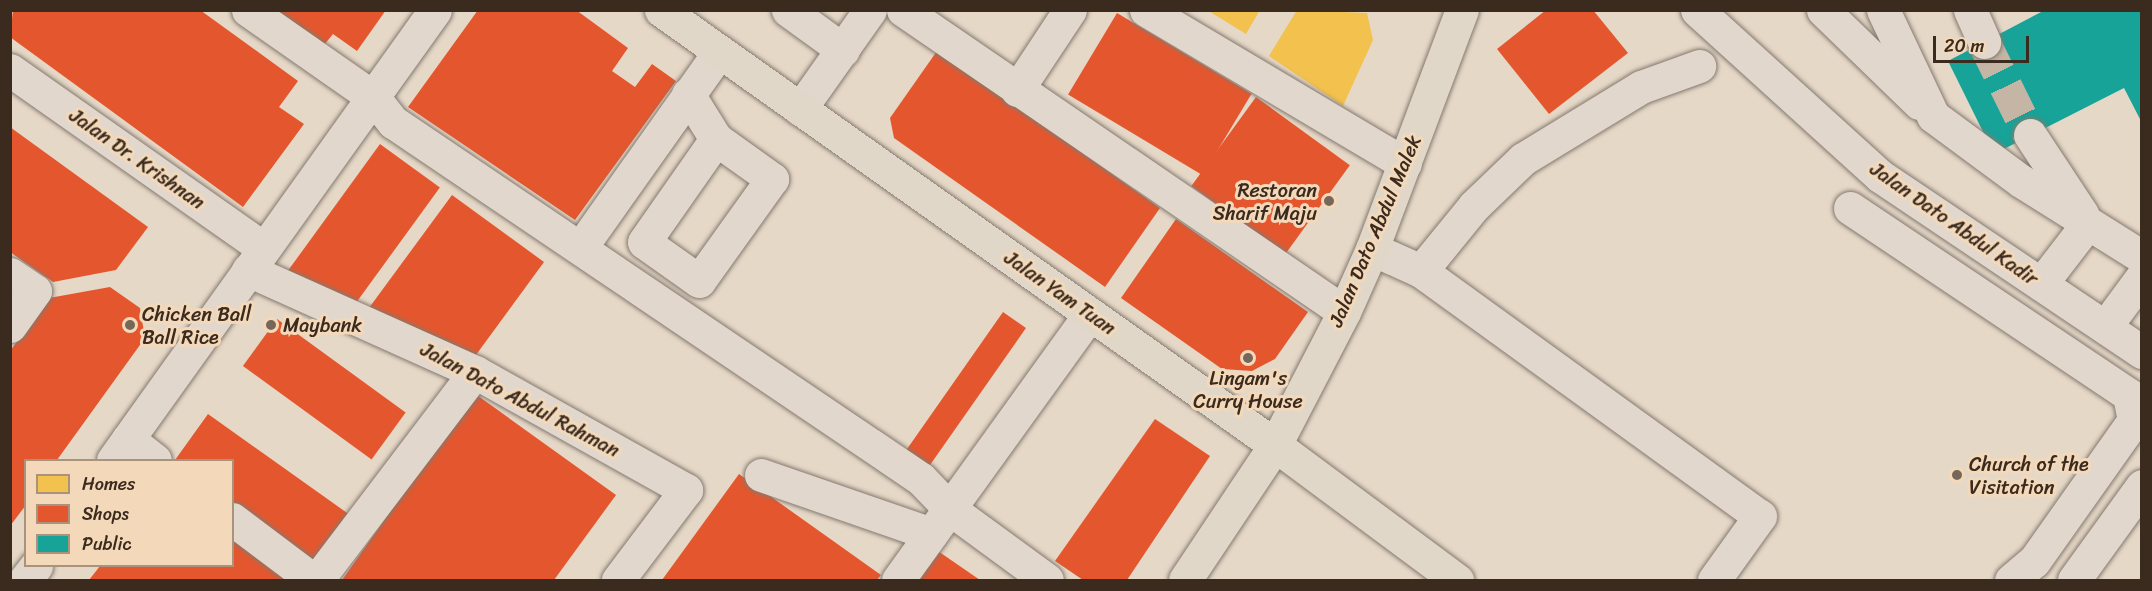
<!DOCTYPE html>
<html>
<head>
<meta charset="utf-8">
<style>
	body { margin:0 }
	#map { position:relative; width:2152px; height:591px; overflow:hidden; background:#e6d8c7; font-family:Sriracha,sans-serif }
	div>[style] { position:absolute }
	.homes>* { inset:0; background:#f2c14e }
	.shops>* { inset:0; background:#e4572e; transform-origin:0 0 }
	.public>* { inset:0; background:#17a398 }
	.minor-tunnel>* { height:33px; margin-top:-16.5px; transform-origin:0; background:repeating-linear-gradient(90deg,#c4b5a5 0 33px,transparent 0 49px) }
	.roads { filter:drop-shadow(0 0 2px #83796f) drop-shadow(0 0 2px #83796f) }
	.minor>* { height:33px; margin:-16.5px; padding:0 16.5px; transform-origin:16.5px; border-radius:16.5px; background:#e1d7cc }
	.major>* { height:33px; margin:-16.5px; padding:0 16.5px; transform-origin:16.5px; border-radius:16.5px; background:#e1d7c9 }
	.highway>* { height:33px; margin:-16.5px; padding:0 16.5px; transform-origin:16.5px; border-radius:16.5px; background:#e1d7c9 }
	.dots>* { width:16px; height:16px; translate:-50% -50%; box-sizing:border-box; border:3px solid #f3d9ba; border-radius:50% }
	span { translate:-50% -50%; white-space:nowrap; text-align:center; line-height:1.15; -webkit-text-stroke:6px #f3d9ba; paint-order:stroke }
	.street-label { font-size:20px; color:#3b2a1e }
	.poi-label { font-size:20px; color:#3b2a1e }
	.right { translate:-100% -50%; text-align:right }
	.left { translate:0 -50%; text-align:left }
	.frame { position:absolute; inset:0; border:12px solid #3b2a1e; pointer-events:none }
	.legend { position:absolute; left:24px; top:459px; width:210px; height:108px; box-sizing:border-box; background:#f3d9ba; border:2px solid #a9937c; margin:0; padding:8px 10px; list-style:none; font-size:18px; color:#3b2a1e }
	.legend li { display:flex; align-items:center; gap:12px; height:30px }
	.legend b { width:30px; border:2px solid #a9937c }
	.scale { position:absolute; left:1933px; top:36px; width:96px; height:27px; box-sizing:border-box; border:3px solid #3b2a1e; border-top:0; padding-left:8px; font-size:18px; line-height:21px; white-space:nowrap; color:#3b2a1e; -webkit-text-stroke:4px #f3d9ba; paint-order:stroke }
</style>
</head>
<body>
<div id="map">
	<div class="homes">
		<i style="clip-path:polygon(1207px 10px,1260px 10px,1246px 34px)"></i>
		<i style="clip-path:polygon(1297px 10px,1367px 13px,1373px 40px,1343px 106px,1269px 56px)"></i>
	</div>
	<div class="shops">
		<i style="clip-path:polygon(13px 10px,200px 10px,298px 81px,279px 107px,304px 124px,243px 207px,10px 37px)"></i>
		<i style="clip-path:polygon(277px 10px,386px 10px,357px 51px,333px 34px,324px 45px)"></i>
		<i style="clip-path:polygon(478px 10px,576px 10px,628px 48px,612px 71px,635px 87px,652px 64px,676px 81px,575px 220px,408px 107px)"></i>
		<i style="clip-path:polygon(1546px 10px,1593px 10px,1628px 53px,1549px 114px,1497px 49px)"></i>
		<i style="left:1117px;top:13px;width:157px;height:95px;rotate:31deg"></i>
		<i style="clip-path:polygon(937px 51px,1160px 208px,1105px 287px,894px 138px,890px 118px)"></i>
		<i style="left:1256px;top:97px;width:116px;height:110px;rotate:36deg"></i>
		<i style="clip-path:polygon(10px 127px,148px 227px,116px 270px,53px 282px,10px 252px)"></i>
		<i style="left:380px;top:144px;width:74px;height:162px;rotate:36deg"></i>
		<i style="clip-path:polygon(452px 195px,544px 262px,473px 359px,366px 312px)"></i>
		<i style="clip-path:polygon(1176px 219px,1308px 312px,1275px 359px,1252px 371px,1222px 369px,1121px 298px)"></i>
		<i style="clip-path:polygon(110px 287px,140px 308px,145px 338px,57px 460px,26px 460px,26px 505px,10px 526px,10px 351px,49px 298px)"></i>
		<i style="left:1003px;top:312px;width:28px;height:174px;rotate:35deg"></i>
		<i style="left:277px;top:319px;width:159px;height:58px;rotate:36deg"></i>
		<i style="clip-path:polygon(474px 393px,616px 495px,554px 580px,342px 580px)"></i>
		<i style="clip-path:polygon(208px 414px,350px 515px,316px 562px,232px 502px,232px 460px,175px 460px)"></i>
		<i style="clip-path:polygon(1155px 419px,1210px 456px,1127px 580px,1083px 580px,1055px 561px)"></i>
		<i style="clip-path:polygon(739px 474px,881px 575px,877px 580px,662px 580px)"></i>
		<i style="clip-path:polygon(232px 537px,293px 580px,89px 580px,100px 566px,232px 566px)"></i>
		<i style="clip-path:polygon(935px 549px,980px 580px,912px 580px)"></i>
	</div>
	<div class="public">
		<i style="clip-path:polygon(2045px 10px,2142px 10px,2142px 123px,2124px 88px,1994px 154px,1948px 61px)"></i>
	</div>
	<div class="minor-tunnel">
		<i style="left:1984px;top:42px;width:104px;rotate:63.7deg"></i>
	</div>
	<div class="roads">
		<div class="minor">
			<i style="left:248px;top:10px;width:154px;rotate:34.9deg"></i>
			<i style="left:374px;top:98px;width:31px;rotate:52deg"></i>
			<i style="left:393px;top:122px;width:637px;rotate:34.06deg"></i>
			<i style="left:921px;top:479px;width:42px;rotate:46deg"></i>
			<i style="left:950px;top:509px;width:120px;rotate:36.2deg"></i>
			<i style="left:788px;top:10px;width:68px;rotate:36deg"></i>
			<i style="left:903px;top:10px;width:534px;rotate:34.4deg"></i>
			<i style="left:1146px;top:10px;width:301px;rotate:30.7deg"></i>
			<i style="left:1697px;top:10px;width:247px;rotate:42.2deg"></i>
			<i style="left:1880px;top:176px;width:316px;rotate:33.9deg"></i>
			<i style="left:1823px;top:10px;width:134px;rotate:44.1deg"></i>
			<i style="left:1883px;top:10px;width:117px;rotate:64.7deg"></i>
			<i style="left:1933px;top:116px;width:109px;rotate:36.5deg"></i>
			<i style="left:2021px;top:181px;width:143px;rotate:32.1deg"></i>
			<i style="left:1970px;top:10px;width:35px;rotate:66deg"></i>
			<i style="left:10px;top:70px;width:309px;rotate:35.1deg"></i>
			<i style="left:1017px;top:90px;width:96px;rotate:-56.5deg"></i>
			<i style="left:688px;top:94px;width:53px;rotate:58.1deg"></i>
			<i style="left:716px;top:139px;width:69px;rotate:35.5deg"></i>
			<i style="left:772px;top:179px;width:125px;rotate:125.6deg"></i>
			<i style="left:699px;top:281px;width:67px;rotate:-144.7deg"></i>
			<i style="left:644px;top:242px;width:126px;rotate:-55deg"></i>
			<i style="left:800px;top:109px;width:121px;rotate:-54.7deg"></i>
			<i style="left:2030px;top:135px;width:95px;rotate:56.6deg"></i>
			<i style="left:1850px;top:208px;width:336px;rotate:33.8deg"></i>
			<i style="left:2129px;top:395px;width:25px;rotate:79deg"></i>
			<i style="left:2134px;top:420px;width:173px;rotate:125.3deg"></i>
			<i style="left:2034px;top:561px;width:30px;rotate:140deg"></i>
			<i style="left:581px;top:247px;width:239px;rotate:-54.7deg"></i>
			<i style="left:1372px;top:249px;width:54px;rotate:24.2deg"></i>
			<i style="left:1421px;top:271px;width:84px;rotate:-50.8deg"></i>
			<i style="left:1474px;top:206px;width:68px;rotate:-43.8deg"></i>
			<i style="left:1523px;top:159px;width:138px;rotate:-31.4deg"></i>
			<i style="left:1641px;top:87px;width:62px;rotate:-19.9deg"></i>
			<i style="left:248px;top:270px;width:249px;rotate:24.2deg"></i>
			<i style="left:475px;top:372px;width:242px;rotate:29.2deg"></i>
			<i style="left:686px;top:490px;width:113px;rotate:127.1deg"></i>
			<i style="left:1421px;top:271px;width:418px;rotate:35.9deg"></i>
			<i style="left:1760px;top:516px;width:79px;rotate:125.7deg"></i>
			<i style="left:10px;top:274px;width:30px;rotate:34deg"></i>
			<i style="left:35px;top:291px;width:43px;rotate:125.5deg"></i>
			<i style="left:2041px;top:284px;width:77px;rotate:-52.4deg"></i>
			<i style="left:2105px;top:327px;width:62px;rotate:-53.5deg"></i>
			<i style="left:128px;top:439px;width:34px;rotate:38deg"></i>
			<i style="left:113px;top:460px;width:553px;rotate:-54.41deg"></i>
			<i style="left:761px;top:475px;width:180px;rotate:19.1deg"></i>
			<i style="left:232px;top:519px;width:101px;rotate:37deg"></i>
			<i style="left:25px;top:580px;width:18px;rotate:-52deg"></i>
			<i style="left:317px;top:580px;width:261px;rotate:-52.8deg"></i>
			<i style="left:898px;top:580px;width:328px;rotate:-54.2deg"></i>
			<i style="left:2074px;top:580px;width:116px;rotate:-54.1deg"></i>
		</div>
		<div class="major">
			<i style="left:1185px;top:580px;width:162px;rotate:-56.3deg"></i>
			<i style="left:1275px;top:445px;width:150px;rotate:-62.6deg"></i>
			<i style="left:1344px;top:312px;width:69px;rotate:-66deg"></i>
			<i style="left:1372px;top:249px;width:255px;rotate:-69.4deg"></i>
		</div>
		<div class="highway">
			<i style="left:661px;top:10px;width:752px;rotate:35.32deg"></i>
			<i style="left:1275px;top:445px;width:227px;rotate:36.6deg"></i>
		</div>
	</div>
	<div class="dots">
		<i style="left:1329px;top:201px;background:#776759"></i>
		<i style="left:130px;top:325px;background:#776759"></i>
		<i style="left:271px;top:325px;background:#776759"></i>
		<i style="left:1248px;top:358px;background:#776759"></i>
		<i style="left:1957px;top:475px;background:#776759"></i>
	</div>
	<div class="street-label">
		<span style="left:137px;top:159px;rotate:35deg">Jalan Dr. Krishnan</span>
		<span style="left:1954px;top:224px;rotate:35deg">Jalan Dato Abdul Kadir</span>
		<span style="left:1375px;top:231px;rotate:-67deg">Jalan Dato Abdul Malek</span>
		<span style="left:1060px;top:293px;rotate:35deg">Jalan Yam Tuan</span>
		<span style="left:520px;top:400px;rotate:28deg">Jalan Dato Abdul Rahman</span>
	</div>
	<div class="poi-label">
		<span class="right" style="left:1317px;top:202px">Restoran<br>Sharif Maju</span>
		<span class="left" style="left:142px;top:326px">Chicken Ball<br>Ball Rice</span>
		<span class="left" style="left:283px;top:325px">Maybank</span>
		<span style="left:1248px;top:390px">Lingam's<br>Curry House</span>
		<span class="left" style="left:1969px;top:476px">Church of the<br>Visitation</span>
	</div>
	<div class="frame"></div>
	<ul class="legend">
	<li><b style="height:16px;background:#f2c14e"></b>Homes</li>
	<li><b style="height:16px;background:#e4572e"></b>Shops</li>
	<li><b style="height:16px;background:#17a398"></b>Public</li>
	</ul>
	<div class="scale">20 m</div>
</div>
</body>
</html>
